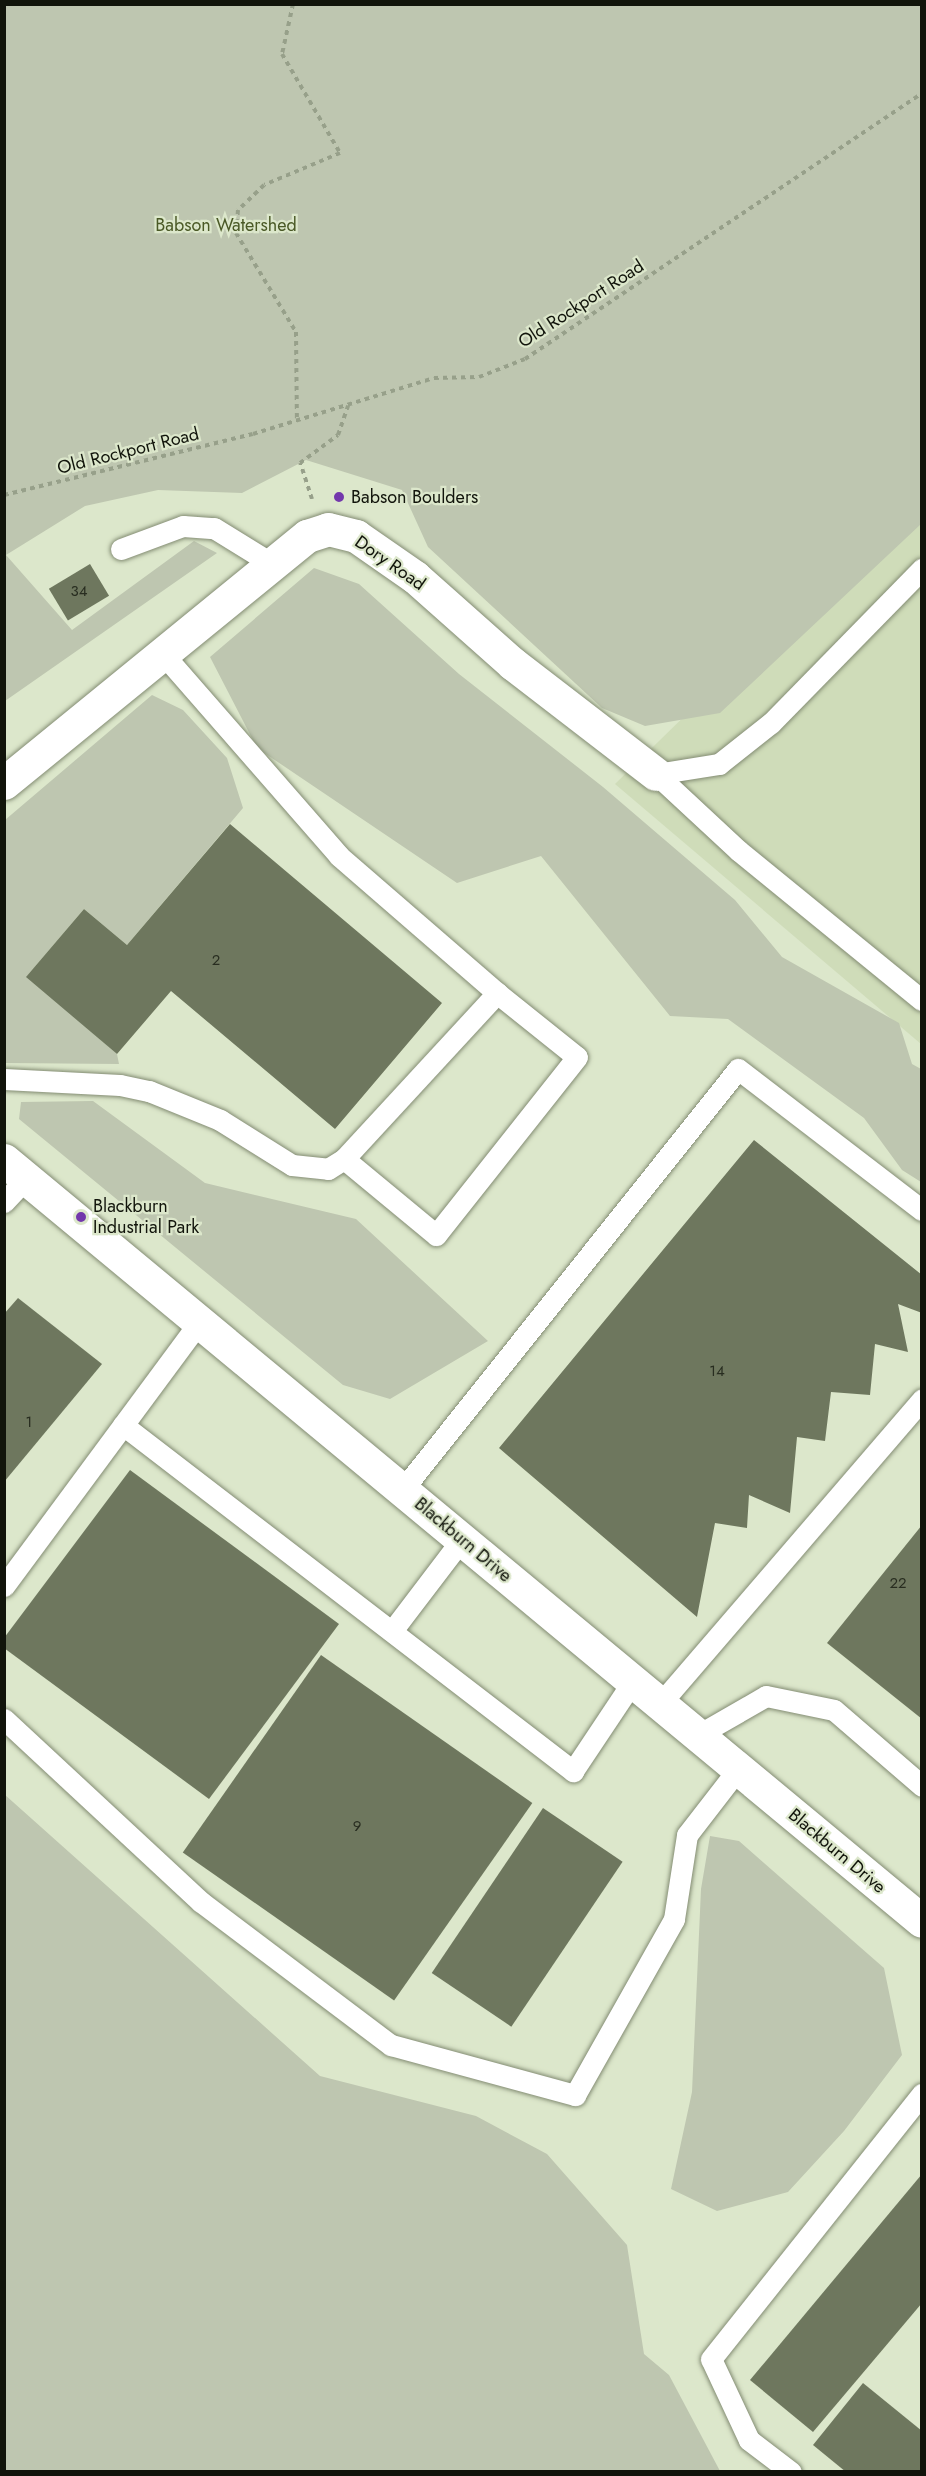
<!DOCTYPE html>
<html>
<head>
<meta charset="utf-8">
<style>
	body { margin:0 }
	#map { position:relative; width:926px; height:2476px; overflow:hidden; background:#dce7cb; font-family:Jost,sans-serif }
	div>[style] { position:absolute }
	.built>* { inset:0; background:#cfdcb9 }
	.green>* { inset:0; background:#bec6b0 }
	.building>* { inset:0; background:#6e775e; transform-origin:0 0 }
	.path>* { height:4px; margin-top:-2px; transform-origin:0; background:repeating-linear-gradient(90deg,#97a08a 0 4.5px,transparent 0 9px) }
	.roads { filter:drop-shadow(0 0 2px #838c73) drop-shadow(0 0 2px #838c73) }
	.lane>* { height:21px; margin:-10.5px; padding:0 10.5px; transform-origin:10.5px; border-radius:10.5px; background:#fff }
	.street>* { height:33px; margin:-16.5px; padding:0 16.5px; transform-origin:16.5px; border-radius:16.5px; background:#fff }
	.dots>* { width:16px; height:16px; translate:-50% -50%; box-sizing:border-box; border:3px solid #dce7cb; border-radius:50% }
	span { translate:-50% -50%; white-space:nowrap; text-align:center; line-height:1.15; -webkit-text-stroke:4.5px #dce7cb; paint-order:stroke }
	.number-label { font-size:15px; color:#282d20 }
	.number-label span { -webkit-text-stroke-width:0 }
	.park-label { font-size:18px; color:#4a5926 }
	.street-label { font-size:18px; color:#11140b }
	.poi-label { font-size:18px; color:#11140b }
	.left { translate:0 -50%; text-align:left }
	.frame { position:absolute; inset:0; border:6px solid #11140b; pointer-events:none }
</style>
</head>
<body>
<div id="map">
	<div class="built">
		<i style="clip-path:polygon(921px 485px,921px 1044px,615px 784px)"></i>
	</div>
	<div class="green">
		<i style="clip-path:polygon(5px 4px,921px 5px,921px 524px,720px 713px,645px 726px,602px 708px,428px 547px,402px 490px,306px 460px,242px 493px,158px 490px,85px 506px,6px 555px,72px 630px,194px 541px,217px 553px,5px 701px)"></i>
		<i style="clip-path:polygon(314px 568px,359px 584px,459px 674px,603px 787px,735px 900px,782px 957px,899px 1023px,912px 1064px,921px 1069px,921px 1182px,902px 1170px,864px 1118px,728px 1019px,670px 1016px,541px 856px,457px 883px,257px 748px,210px 657px)"></i>
		<i style="clip-path:polygon(152px 695px,183px 710px,227px 758px,243px 808px,127px 945px,84px 909px,27px 976px,117px 1054px,119px 1064px,5px 1063px,5px 820px)"></i>
		<i style="clip-path:polygon(93px 1101px,205px 1183px,356px 1219px,488px 1341px,390px 1399px,343px 1385px,19px 1119px,21px 1102px)"></i>
		<i style="clip-path:polygon(4px 1794px,320px 2076px,476px 2116px,547px 2154px,627px 2245px,644px 2354px,669px 2375px,720px 2471px,5px 2471px)"></i>
		<i style="clip-path:polygon(710px 1836px,739px 1841px,884px 1968px,902px 2055px,844px 2131px,788px 2192px,717px 2211px,671px 2189px,692px 2092px,701px 1889px)"></i>
	</div>
	<div class="building">
		<i style="left:90px;top:564px;width:37px;height:48px;rotate:59deg"></i>
		<i style="clip-path:polygon(230px 824px,442px 1003px,335px 1129px,171px 991px,117px 1054px,26px 977px,84px 909px,127px 945px)"></i>
		<i style="clip-path:polygon(754px 1140px,922px 1275px,922px 1313px,898px 1304px,908px 1352px,875px 1344px,870px 1395px,831px 1392px,825px 1441px,797px 1437px,790px 1513px,749px 1495px,747px 1528px,715px 1523px,697px 1617px,499px 1448px)"></i>
		<i style="clip-path:polygon(18px 1298px,102px 1364px,4px 1482px,4px 1314px)"></i>
		<i style="clip-path:polygon(130px 1470px,339px 1624px,209px 1799px,4px 1648px,4px 1638px)"></i>
		<i style="clip-path:polygon(922px 1525px,922px 1719px,827px 1643px)"></i>
		<i style="left:321px;top:1655px;width:258px;height:241px;rotate:35deg"></i>
		<i style="left:543px;top:1808px;width:96px;height:199px;rotate:34deg"></i>
		<i style="clip-path:polygon(922px 2174px,922px 2303px,813px 2432px,750px 2380px)"></i>
		<i style="clip-path:polygon(863px 2383px,922px 2431px,922px 2472px,846px 2472px,813px 2445px)"></i>
	</div>
	<div class="path">
		<i style="left:293px;top:4px;width:51px;rotate:102.4deg"></i>
		<i style="left:282px;top:54px;width:115px;rotate:59.6deg"></i>
		<i style="left:340px;top:153px;width:82px;rotate:157.2deg"></i>
		<i style="left:264px;top:185px;width:36px;rotate:136deg"></i>
		<i style="left:238px;top:210px;width:23px;rotate:95deg"></i>
		<i style="left:236px;top:233px;width:116px;rotate:58.8deg"></i>
		<i style="left:296px;top:332px;width:89px;rotate:89.4deg"></i>
		<i style="left:4px;top:495px;width:256px;rotate:-13.8deg"></i>
		<i style="left:253px;top:434px;width:189px;rotate:-17.2deg"></i>
		<i style="left:434px;top:378px;width:45px;rotate:-1.3deg"></i>
		<i style="left:479px;top:377px;width:49px;rotate:-21.4deg"></i>
		<i style="left:525px;top:359px;width:478px;rotate:-33.8deg"></i>
		<i style="left:312px;top:499px;width:38px;rotate:-108deg"></i>
		<i style="left:300px;top:463px;width:47px;rotate:-36.4deg"></i>
		<i style="left:338px;top:435px;width:31px;rotate:-71deg"></i>
	</div>
	<div class="roads">
		<div class="lane">
			<i style="left:121px;top:549px;width:66px;rotate:-20.4deg"></i>
			<i style="left:183px;top:526px;width:31px;rotate:4deg"></i>
			<i style="left:214px;top:528px;width:70px;rotate:31.7deg"></i>
			<i style="left:163px;top:654px;width:268px;rotate:48.9deg"></i>
			<i style="left:339px;top:856px;width:209px;rotate:40.9deg"></i>
			<i style="left:497px;top:993px;width:102px;rotate:38.7deg"></i>
			<i style="left:577px;top:1057px;width:227px;rotate:128.4deg"></i>
			<i style="left:436px;top:1235px;width:119px;rotate:-140.4deg"></i>
			<i style="left:656px;top:774px;width:113px;rotate:42.9deg"></i>
			<i style="left:739px;top:851px;width:236px;rotate:39.2deg"></i>
			<i style="left:656px;top:774px;width:64px;rotate:-9deg"></i>
			<i style="left:719px;top:764px;width:66px;rotate:-38.3deg"></i>
			<i style="left:771px;top:723px;width:216px;rotate:-45.6deg"></i>
			<i style="left:4px;top:1079px;width:116px;rotate:3deg"></i>
			<i style="left:120px;top:1085px;width:30px;rotate:12deg"></i>
			<i style="left:149px;top:1091px;width:77px;rotate:22.2deg"></i>
			<i style="left:220px;top:1120px;width:85px;rotate:32deg"></i>
			<i style="left:292px;top:1165px;width:36px;rotate:6deg"></i>
			<i style="left:328px;top:1169px;width:19px;rotate:-32deg"></i>
			<i style="left:344px;top:1159px;width:226px;rotate:-47.3deg"></i>
			<i style="left:4px;top:1202px;width:33px;rotate:-47deg"></i>
			<i style="left:123px;top:1425px;width:568px;rotate:37.56deg"></i>
			<i style="left:573px;top:1771px;width:108px;rotate:-56.3deg"></i>
			<i style="left:403px;top:1489px;width:537px;rotate:-51.42deg"></i>
			<i style="left:738px;top:1069px;width:232px;rotate:37.5deg"></i>
			<i style="left:4px;top:1586px;width:330px;rotate:-53.5deg"></i>
			<i style="left:392px;top:1631px;width:116px;rotate:-52.7deg"></i>
			<i style="left:660px;top:1704px;width:402px;rotate:-49.3deg"></i>
			<i style="left:4px;top:1719px;width:269px;rotate:42.9deg"></i>
			<i style="left:201px;top:1902px;width:238px;rotate:37deg"></i>
			<i style="left:391px;top:2045px;width:191px;rotate:15.2deg"></i>
			<i style="left:575px;top:2095px;width:202px;rotate:-60.6deg"></i>
			<i style="left:674px;top:1919px;width:85px;rotate:-81.2deg"></i>
			<i style="left:687px;top:1835px;width:83px;rotate:-52.3deg"></i>
			<i style="left:698px;top:1735px;width:78px;rotate:-29.8deg"></i>
			<i style="left:766px;top:1696px;width:69px;rotate:11.6deg"></i>
			<i style="left:834px;top:1710px;width:116px;rotate:40.8deg"></i>
			<i style="left:791px;top:2472px;width:53px;rotate:-142.7deg"></i>
			<i style="left:749px;top:2440px;width:89px;rotate:-115.1deg"></i>
			<i style="left:711px;top:2359px;width:339px;rotate:-51.5deg"></i>
		</div>
		<div class="street">
			<i style="left:4px;top:783px;width:391px;rotate:-39.2deg"></i>
			<i style="left:307px;top:536px;width:22px;rotate:-18deg"></i>
			<i style="left:328px;top:529px;width:29px;rotate:14deg"></i>
			<i style="left:356px;top:536px;width:72px;rotate:34.8deg"></i>
			<i style="left:415px;top:577px;width:131px;rotate:41.6deg"></i>
			<i style="left:513px;top:664px;width:180px;rotate:37.6deg"></i>
			<i style="left:4px;top:1160px;width:1192px;rotate:39.66deg"></i>
		</div>
	</div>
	<div class="dots">
		<i style="left:339px;top:497px;background:#7337ac"></i>
		<i style="left:81px;top:1217px;background:#7337ac"></i>
	</div>
	<div class="number-label">
		<span style="left:79px;top:592px">34</span>
		<span style="left:216px;top:961px">2</span>
		<span style="left:717px;top:1372px">14</span>
		<span style="left:29px;top:1423px">1</span>
		<span style="left:898px;top:1584px">22</span>
		<span style="left:357px;top:1827px">9</span>
	</div>
	<div class="park-label">
		<span style="left:226px;top:225px">Babson Watershed</span>
	</div>
	<div class="street-label">
		<span style="left:581px;top:304px;rotate:-33deg">Old Rockport Road</span>
		<span style="left:128px;top:451px;rotate:-14deg">Old Rockport Road</span>
		<span style="left:390px;top:563px;rotate:35deg">Dory Road</span>
		<span style="left:463px;top:1540px;rotate:40deg">Blackburn Drive</span>
		<span style="left:837px;top:1851px;rotate:40deg">Blackburn Drive</span>
	</div>
	<div class="poi-label">
		<span class="left" style="left:351px;top:497px">Babson Boulders</span>
		<span class="left" style="left:93px;top:1217px">Blackburn<br>Industrial Park</span>
	</div>
	<div class="frame"></div>
</div>
</body>
</html>
